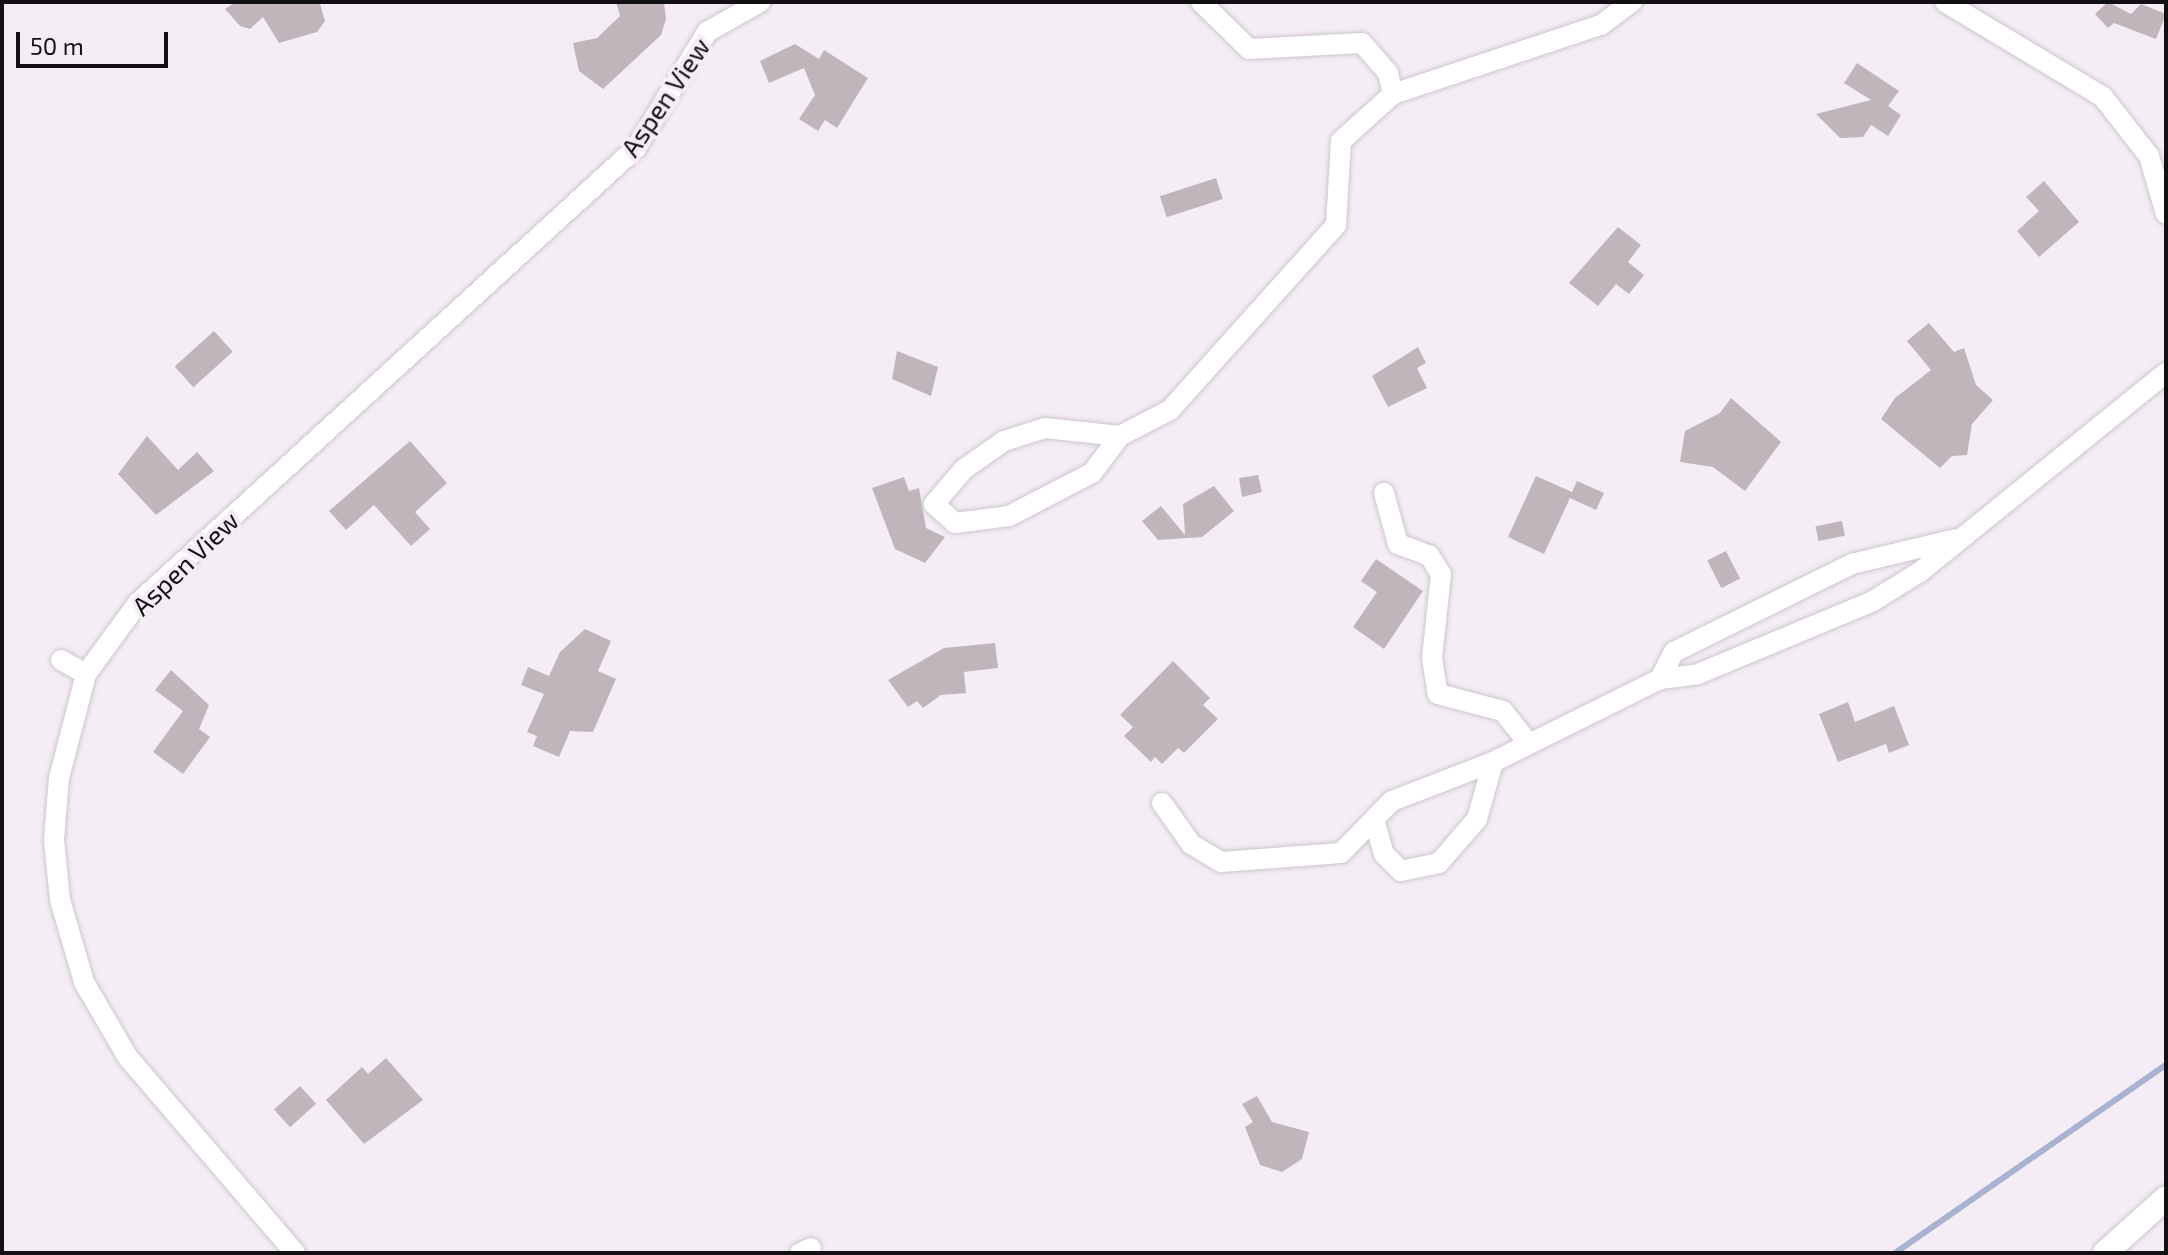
<!DOCTYPE html>
<html>
<head>
<meta charset="utf-8">
<style>
	body { margin:0 }
	#map { position:relative; width:2168px; height:1255px; overflow:hidden; background:#f5edf6; font-family:"Exo 2",sans-serif }
	div>[style] { position:absolute }
	.stream>* { height:6px; margin:-3px; padding:0 3px; transform-origin:3px; border-radius:3px; background:#aab2d1 }
	.building>* { inset:0; background:#c0b5ba; transform-origin:0 0 }
	.roads { filter:drop-shadow(0 0 2px #cdc6ce) drop-shadow(0 0 2px #cdc6ce) }
	.minor>* { height:20px; margin:-10px; padding:0 10px; transform-origin:10px; border-radius:10px; background:#fff }
	.tertiary>* { height:24px; margin:-12px; padding:0 12px; transform-origin:12px; border-radius:12px; background:#fff }
	span { translate:-50% -50%; white-space:nowrap; text-align:center; line-height:1.15; -webkit-text-stroke:8px #f5edf6; paint-order:stroke }
	.street-label { font-size:26px; color:#121013 }
	.frame { position:absolute; inset:0; border:4px solid #121013; pointer-events:none }
	.scale { position:absolute; left:16px; top:32px; width:152px; height:36px; box-sizing:border-box; border:4px solid #121013; border-top:0; padding-left:10px; font-size:24px; line-height:28px; white-space:nowrap; color:#121013; -webkit-text-stroke:6px #f5edf6; paint-order:stroke }
</style>
</head>
<body>
<div id="map">
	<div class="stream">
		<i style="left:1895px;top:1253px;width:330px;rotate:-34.8deg"></i>
	</div>
	<div class="building">
		<i style="clip-path:polygon(236px 2px,320px 4px,325px 21px,317px 32px,279px 43px,263px 17px,250px 29px,240px 26px,225px 9px)"></i>
		<i style="clip-path:polygon(616px 2px,664px 2px,666px 19px,661px 35px,603px 89px,579px 71px,573px 43px,597px 38px,620px 16px)"></i>
		<i style="clip-path:polygon(2108px 2px,2131px 14px,2141px 4px,2166px 14px,2156px 39px,2114px 23px,2108px 28px,2095px 14px)"></i>
		<i style="clip-path:polygon(795px 44px,819px 59px,824px 50px,868px 78px,837px 128px,825px 120px,818px 131px,799px 119px,815px 95px,804px 68px,769px 83px,760px 61px)"></i>
		<i style="clip-path:polygon(1857px 63px,1899px 91px,1888px 106px,1901px 115px,1888px 136px,1871px 125px,1863px 137px,1840px 138px,1816px 114px,1871px 100px,1844px 83px)"></i>
		<i style="left:1216px;top:178px;width:22px;height:59px;rotate:72deg"></i>
		<i style="clip-path:polygon(2044px 181px,2079px 222px,2039px 257px,2017px 231px,2039px 211px,2026px 197px)"></i>
		<i style="clip-path:polygon(1618px 227px,1641px 245px,1628px 262px,1644px 275px,1629px 294px,1616px 284px,1598px 306px,1569px 283px)"></i>
		<i style="clip-path:polygon(1929px 323px,1954px 352px,1964px 348px,1976px 385px,1993px 400px,1972px 424px,1967px 455px,1952px 456px,1940px 468px,1881px 419px,1895px 398px,1931px 370px,1907px 341px)"></i>
		<i style="left:214px;top:331px;width:28px;height:53px;rotate:48deg"></i>
		<i style="clip-path:polygon(1418px 347px,1426px 363px,1417px 368px,1427px 388px,1388px 407px,1372px 376px)"></i>
		<i style="clip-path:polygon(897px 351px,938px 367px,931px 396px,892px 379px)"></i>
		<i style="clip-path:polygon(1731px 398px,1781px 442px,1745px 491px,1713px 467px,1680px 462px,1685px 431px,1720px 413px)"></i>
		<i style="clip-path:polygon(147px 436px,178px 470px,197px 452px,214px 471px,156px 515px,118px 474px)"></i>
		<i style="clip-path:polygon(410px 441px,447px 483px,415px 512px,430px 529px,411px 546px,374px 505px,346px 530px,329px 511px)"></i>
		<i style="clip-path:polygon(1258px 475px,1262px 492px,1242px 497px,1239px 478px)"></i>
		<i style="clip-path:polygon(1536px 476px,1572px 492px,1577px 481px,1604px 493px,1596px 510px,1570px 498px,1544px 554px,1508px 537px)"></i>
		<i style="clip-path:polygon(904px 477px,909px 491px,919px 488px,926px 528px,945px 537px,925px 563px,895px 549px,872px 488px)"></i>
		<i style="clip-path:polygon(1214px 486px,1234px 511px,1202px 537px,1158px 540px,1142px 521px,1161px 506px,1185px 535px,1183px 504px)"></i>
		<i style="left:1842px;top:521px;width:15px;height:27px;rotate:79deg"></i>
		<i style="left:1726px;top:551px;width:31px;height:21px;rotate:63deg"></i>
		<i style="clip-path:polygon(1376px 559px,1423px 591px,1384px 649px,1353px 627px,1377px 592px,1361px 581px)"></i>
		<i style="clip-path:polygon(585px 629px,611px 641px,598px 671px,616px 679px,593px 732px,570px 731px,559px 757px,533px 746px,537px 736px,527px 732px,544px 694px,521px 685px,528px 667px,549px 676px,560px 652px)"></i>
		<i style="clip-path:polygon(995px 643px,998px 668px,964px 672px,966px 693px,941px 695px,923px 708px,917px 701px,908px 707px,888px 680px,944px 648px)"></i>
		<i style="clip-path:polygon(1173px 661px,1210px 698px,1203px 705px,1218px 719px,1184px 753px,1178px 748px,1162px 764px,1155px 757px,1151px 762px,1124px 736px,1133px 727px,1120px 715px)"></i>
		<i style="clip-path:polygon(171px 670px,209px 705px,199px 729px,210px 737px,183px 774px,153px 752px,183px 711px,155px 690px)"></i>
		<i style="clip-path:polygon(1848px 702px,1855px 722px,1894px 706px,1909px 745px,1889px 753px,1886px 744px,1838px 762px,1819px 714px)"></i>
		<i style="clip-path:polygon(386px 1058px,423px 1100px,364px 1144px,326px 1100px,362px 1067px,368px 1074px)"></i>
		<i style="left:300px;top:1086px;width:24px;height:35px;rotate:48deg"></i>
		<i style="clip-path:polygon(1257px 1096px,1272px 1122px,1309px 1132px,1302px 1159px,1282px 1172px,1260px 1165px,1245px 1127px,1253px 1122px,1242px 1104px)"></i>
	</div>
	<div class="roads">
		<div class="minor">
			<i style="left:1201px;top:2px;width:67px;rotate:44.4deg"></i>
			<i style="left:1249px;top:49px;width:113px;rotate:-3deg"></i>
			<i style="left:1362px;top:43px;width:40px;rotate:49deg"></i>
			<i style="left:1388px;top:73px;width:22px;rotate:77deg"></i>
			<i style="left:1945px;top:2px;width:184px;rotate:31deg"></i>
			<i style="left:2103px;top:97px;width:75px;rotate:52.1deg"></i>
			<i style="left:2149px;top:156px;width:60px;rotate:73.7deg"></i>
			<i style="left:1120px;top:436px;width:75px;rotate:-173.9deg"></i>
			<i style="left:1045px;top:428px;width:43px;rotate:162.4deg"></i>
			<i style="left:1004px;top:441px;width:49px;rotate:145deg"></i>
			<i style="left:964px;top:469px;width:46px;rotate:130.6deg"></i>
			<i style="left:934px;top:504px;width:28px;rotate:42deg"></i>
			<i style="left:955px;top:523px;width:54px;rotate:-7.4deg"></i>
			<i style="left:1009px;top:516px;width:93px;rotate:-27.4deg"></i>
			<i style="left:1092px;top:473px;width:46px;rotate:-52.9deg"></i>
			<i style="left:1120px;top:436px;width:56px;rotate:-27.5deg"></i>
			<i style="left:1170px;top:410px;width:249px;rotate:-48.1deg"></i>
			<i style="left:1336px;top:225px;width:84px;rotate:-86.6deg"></i>
			<i style="left:1341px;top:141px;width:70px;rotate:-42.1deg"></i>
			<i style="left:1393px;top:94px;width:219px;rotate:-18.4deg"></i>
			<i style="left:1601px;top:25px;width:39px;rotate:-37deg"></i>
			<i style="left:1384px;top:493px;width:53px;rotate:74.6deg"></i>
			<i style="left:1398px;top:544px;width:33px;rotate:20deg"></i>
			<i style="left:1429px;top:555px;width:22px;rotate:58deg"></i>
			<i style="left:1441px;top:574px;width:84px;rotate:96.1deg"></i>
			<i style="left:1432px;top:658px;width:36px;rotate:81deg"></i>
			<i style="left:1438px;top:694px;width:67px;rotate:14.7deg"></i>
			<i style="left:1503px;top:711px;width:42px;rotate:51.8deg"></i>
			<i style="left:61px;top:660px;width:29px;rotate:29deg"></i>
			<i style="left:1660px;top:679px;width:30px;rotate:-63deg"></i>
			<i style="left:1674px;top:652px;width:199px;rotate:-26.3deg"></i>
			<i style="left:1852px;top:564px;width:107px;rotate:-13.5deg"></i>
			<i style="left:1162px;top:803px;width:50px;rotate:54.7deg"></i>
			<i style="left:1191px;top:844px;width:35px;rotate:31deg"></i>
			<i style="left:1221px;top:862px;width:120px;rotate:-4.3deg"></i>
			<i style="left:1341px;top:853px;width:73px;rotate:-45.6deg"></i>
			<i style="left:1392px;top:801px;width:108px;rotate:-21.1deg"></i>
			<i style="left:1493px;top:762px;width:186px;rotate:-26.4deg"></i>
			<i style="left:1660px;top:679px;width:38px;rotate:-7deg"></i>
			<i style="left:1698px;top:674px;width:190px;rotate:-22.6deg"></i>
			<i style="left:1873px;top:601px;width:55px;rotate:-31.7deg"></i>
			<i style="left:1920px;top:572px;width:316px;rotate:-39deg"></i>
			<i style="left:1375px;top:823px;width:32px;rotate:74deg"></i>
			<i style="left:1384px;top:854px;width:24px;rotate:45deg"></i>
			<i style="left:1401px;top:871px;width:39px;rotate:-12deg"></i>
			<i style="left:1439px;top:863px;width:58px;rotate:-49.2deg"></i>
			<i style="left:1477px;top:819px;width:59px;rotate:-74.3deg"></i>
			<i style="left:295px;top:1253px;width:259px;rotate:-130.5deg"></i>
			<i style="left:127px;top:1056px;width:86px;rotate:-120.2deg"></i>
			<i style="left:84px;top:982px;width:85px;rotate:-106.3deg"></i>
			<i style="left:60px;top:900px;width:60px;rotate:-95.7deg"></i>
			<i style="left:54px;top:840px;width:62px;rotate:-85.4deg"></i>
			<i style="left:59px;top:778px;width:107px;rotate:-75.4deg"></i>
			<i style="left:86px;top:674px;width:88px;rotate:-53.8deg"></i>
			<i style="left:138px;top:603px;width:675px;rotate:-42.42deg"></i>
			<i style="left:636px;top:148px;width:136px;rotate:-58.5deg"></i>
			<i style="left:707px;top:32px;width:61px;rotate:-29.5deg"></i>
			<i style="left:800px;top:1253px;width:12px;rotate:-24deg"></i>
		</div>
		<div class="tertiary">
			<i style="left:2105px;top:1253px;width:82px;rotate:-42deg"></i>
		</div>
	</div>
	<div class="street-label">
		<span style="left:665px;top:97px;rotate:-56deg">Aspen View</span>
		<span style="left:185px;top:563px;rotate:-44deg">Aspen View</span>
	</div>
	<div class="frame"></div>
	<div class="scale">50 m</div>
</div>
</body>
</html>
